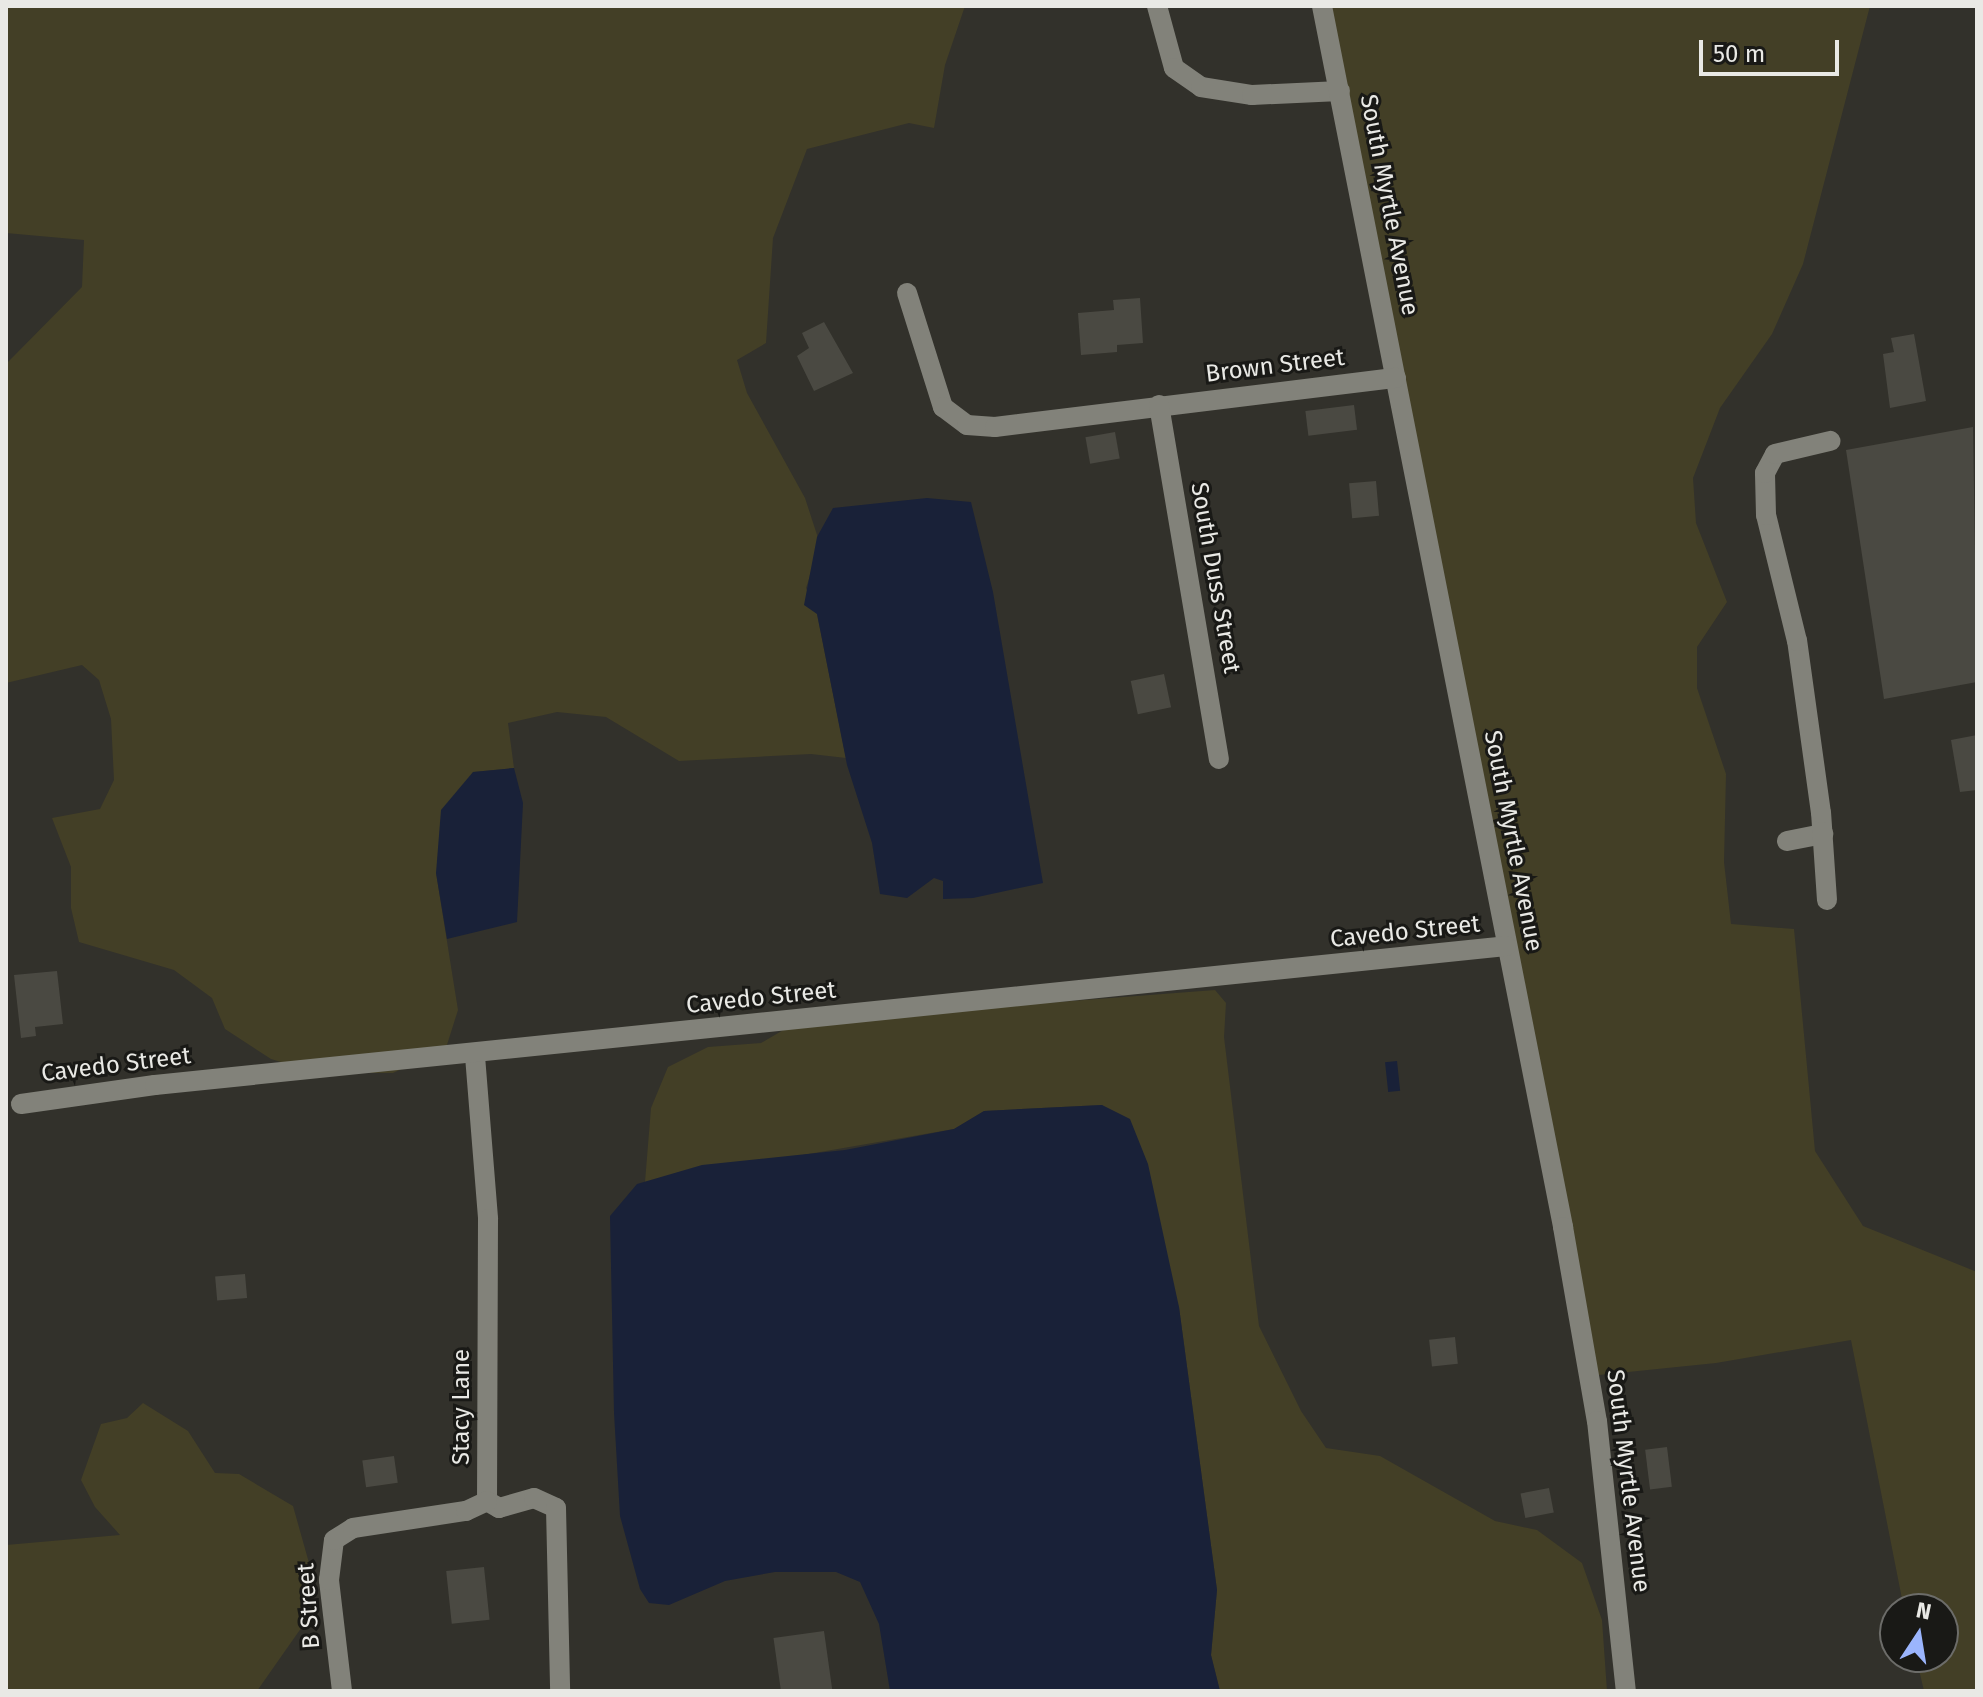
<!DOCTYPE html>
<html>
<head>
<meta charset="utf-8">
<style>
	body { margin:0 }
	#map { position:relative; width:1983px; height:1697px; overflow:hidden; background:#32312b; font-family:"Fira Sans",sans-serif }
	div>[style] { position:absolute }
	.green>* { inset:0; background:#433f26 }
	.water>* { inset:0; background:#192138; transform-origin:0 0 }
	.building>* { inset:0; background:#4a4942; transform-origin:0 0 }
	.minor>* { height:20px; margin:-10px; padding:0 10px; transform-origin:10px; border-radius:10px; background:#82827a }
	span { translate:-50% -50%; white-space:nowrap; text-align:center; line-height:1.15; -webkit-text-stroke:6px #191916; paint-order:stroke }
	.street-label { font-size:24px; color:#e9e9e5 }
	.frame { position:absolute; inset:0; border:8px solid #e9e9e5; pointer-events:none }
	.north { position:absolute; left:1879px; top:1593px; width:80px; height:80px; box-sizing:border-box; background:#191916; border:2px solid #6c6c69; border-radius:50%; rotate:12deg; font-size:22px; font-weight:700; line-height:32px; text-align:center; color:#e9e9e5 }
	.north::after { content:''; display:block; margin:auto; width:28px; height:36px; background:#9bb5fd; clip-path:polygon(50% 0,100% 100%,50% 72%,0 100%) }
	.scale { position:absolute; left:1699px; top:40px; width:140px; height:36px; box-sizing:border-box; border:4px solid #e9e9e5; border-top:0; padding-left:10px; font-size:24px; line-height:28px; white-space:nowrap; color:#e9e9e5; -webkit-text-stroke:6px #191916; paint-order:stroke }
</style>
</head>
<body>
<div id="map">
	<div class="green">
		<i style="clip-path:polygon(6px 6px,965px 6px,945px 65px,934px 128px,909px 123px,807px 149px,773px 238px,766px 343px,737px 360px,747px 393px,805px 498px,820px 544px,806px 588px,817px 614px,846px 758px,811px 754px,679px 761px,606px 717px,557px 712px,508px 723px,514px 768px,473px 772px,436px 873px,458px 1010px,446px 1048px,393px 1073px,317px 1073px,271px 1059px,225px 1029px,212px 998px,174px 970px,79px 942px,71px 908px,71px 867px,52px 818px,100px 809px,114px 780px,111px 719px,99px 680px,82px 665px,6px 683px,6px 364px,82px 287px,84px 240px,6px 233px)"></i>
		<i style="clip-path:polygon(1322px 6px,1870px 6px,1803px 264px,1772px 334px,1720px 408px,1693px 478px,1696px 523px,1727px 602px,1697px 647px,1697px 688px,1726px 774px,1724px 862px,1731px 924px,1794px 929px,1815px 1151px,1863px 1226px,1977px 1272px,1977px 1691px,1924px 1691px,1916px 1657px,1943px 1657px,1943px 1609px,1904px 1609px,1851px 1340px,1716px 1363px,1589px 1376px)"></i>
		<i style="clip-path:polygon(1215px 990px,1226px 1003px,1224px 1037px,1259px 1326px,1301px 1411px,1326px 1448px,1380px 1456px,1495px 1521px,1537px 1530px,1582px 1563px,1602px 1620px,1607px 1691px,1220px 1691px,1211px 1655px,1217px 1590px,1179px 1307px,1102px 1105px,984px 1111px,954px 1129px,645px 1182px,651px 1108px,668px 1067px,708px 1047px,761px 1043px,797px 1022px)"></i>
		<i style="clip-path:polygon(143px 1403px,188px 1431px,215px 1473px,239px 1474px,293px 1506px,311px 1570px,304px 1624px,257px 1691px,6px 1691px,6px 1545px,120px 1535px,95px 1507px,81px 1480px,101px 1424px,127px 1418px)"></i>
	</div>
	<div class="water">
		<i style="clip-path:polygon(927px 498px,971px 502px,993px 592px,1043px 883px,973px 898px,943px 899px,943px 881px,934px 878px,907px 898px,880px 894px,872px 843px,847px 765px,817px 614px,804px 605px,817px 537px,833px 508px)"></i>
		<i style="clip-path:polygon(514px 768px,523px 803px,517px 922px,447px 939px,436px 873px,441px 810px,473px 772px)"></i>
		<i style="left:1397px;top:1061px;width:30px;height:12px;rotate:84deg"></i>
		<i style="clip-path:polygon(1102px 1105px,1130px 1119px,1148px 1164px,1179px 1307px,1217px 1590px,1211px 1655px,1220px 1691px,890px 1691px,879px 1624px,860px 1582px,836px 1572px,775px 1572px,725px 1581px,669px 1605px,649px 1603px,640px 1589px,620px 1516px,614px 1413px,610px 1216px,637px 1184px,702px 1165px,845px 1150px,954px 1129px,984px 1111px)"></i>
	</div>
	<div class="building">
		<i style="clip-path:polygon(1140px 298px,1143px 343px,1117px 345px,1117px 352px,1081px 355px,1078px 313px,1114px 310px,1113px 300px)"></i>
		<i style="clip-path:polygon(824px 322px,853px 373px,814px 391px,797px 356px,809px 348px,802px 333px)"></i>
		<i style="clip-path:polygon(1914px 334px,1926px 401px,1890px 408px,1883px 354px,1894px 352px,1891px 338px)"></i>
		<i style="left:1354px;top:405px;width:25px;height:49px;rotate:83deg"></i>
		<i style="clip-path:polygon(1973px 427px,1977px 682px,1884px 699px,1846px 450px)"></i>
		<i style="left:1115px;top:432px;width:27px;height:30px;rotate:80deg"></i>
		<i style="left:1376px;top:481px;width:35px;height:27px;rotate:85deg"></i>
		<i style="left:1164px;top:674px;width:34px;height:34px;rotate:78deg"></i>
		<i style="clip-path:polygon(1977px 735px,1977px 790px,1960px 792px,1951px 740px)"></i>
		<i style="clip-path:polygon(57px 971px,63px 1024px,35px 1027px,36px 1036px,21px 1038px,14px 975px)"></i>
		<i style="left:245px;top:1274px;width:24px;height:30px;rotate:85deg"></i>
		<i style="left:1455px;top:1337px;width:27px;height:26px;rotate:84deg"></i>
		<i style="left:1667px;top:1447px;width:40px;height:22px;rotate:83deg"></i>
		<i style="left:394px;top:1456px;width:27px;height:32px;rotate:82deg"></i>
		<i style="left:1549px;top:1488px;width:25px;height:29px;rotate:79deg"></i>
		<i style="left:484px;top:1567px;width:53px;height:38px;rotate:84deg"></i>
		<i style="left:824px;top:1631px;width:61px;height:51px;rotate:82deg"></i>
	</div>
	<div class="minor">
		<i style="left:1157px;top:6px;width:64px;rotate:74.7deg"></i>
		<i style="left:1174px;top:68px;width:33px;rotate:35deg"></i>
		<i style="left:1201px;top:87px;width:52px;rotate:8.9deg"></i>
		<i style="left:1252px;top:95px;width:88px;rotate:-2.6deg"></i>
		<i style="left:1322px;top:6px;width:1245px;rotate:78.83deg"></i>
		<i style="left:1563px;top:1227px;width:197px;rotate:80.1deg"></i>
		<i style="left:1597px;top:1421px;width:272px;rotate:83.9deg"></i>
		<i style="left:907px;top:293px;width:120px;rotate:72.5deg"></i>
		<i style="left:943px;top:407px;width:30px;rotate:37deg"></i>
		<i style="left:967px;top:425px;width:28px;rotate:4deg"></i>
		<i style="left:995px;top:427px;width:404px;rotate:-7deg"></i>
		<i style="left:1159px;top:405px;width:359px;rotate:80.4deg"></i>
		<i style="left:1787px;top:841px;width:37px;rotate:-11deg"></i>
		<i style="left:1827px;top:900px;width:87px;rotate:-93.9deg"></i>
		<i style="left:1821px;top:813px;width:174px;rotate:-97.9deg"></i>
		<i style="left:1797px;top:641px;width:130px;rotate:-103.8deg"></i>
		<i style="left:1766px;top:515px;width:42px;rotate:-91.4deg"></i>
		<i style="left:1765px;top:473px;width:21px;rotate:-62deg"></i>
		<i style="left:1775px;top:454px;width:57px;rotate:-13.3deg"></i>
		<i style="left:475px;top:1056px;width:164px;rotate:85.4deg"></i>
		<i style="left:488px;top:1219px;width:282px;rotate:90.2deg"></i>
		<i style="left:487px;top:1501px;width:14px;rotate:30deg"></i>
		<i style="left:499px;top:1508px;width:36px;rotate:-16deg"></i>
		<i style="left:534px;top:1498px;width:24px;rotate:24deg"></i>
		<i style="left:556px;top:1508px;width:183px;rotate:88.7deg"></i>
		<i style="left:21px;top:1104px;width:135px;rotate:-8.1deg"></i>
		<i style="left:155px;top:1085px;width:1358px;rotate:-5.87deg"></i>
		<i style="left:342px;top:1691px;width:112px;rotate:-96.7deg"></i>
		<i style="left:329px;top:1580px;width:40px;rotate:-82.9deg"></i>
		<i style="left:334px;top:1540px;width:22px;rotate:-32deg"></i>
		<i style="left:353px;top:1528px;width:114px;rotate:-8.6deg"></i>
		<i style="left:466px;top:1511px;width:23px;rotate:-25deg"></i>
	</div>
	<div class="street-label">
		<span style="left:1389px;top:205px;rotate:79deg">South Myrtle Avenue</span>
		<span style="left:1275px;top:366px;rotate:-7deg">Brown Street</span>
		<span style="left:1215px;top:578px;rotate:80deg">South Duss Street</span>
		<span style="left:1513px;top:841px;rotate:79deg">South Myrtle Avenue</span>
		<span style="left:1405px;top:932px;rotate:-6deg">Cavedo Street</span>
		<span style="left:761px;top:998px;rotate:-6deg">Cavedo Street</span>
		<span style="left:116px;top:1065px;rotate:-7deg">Cavedo Street</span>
		<span style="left:462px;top:1407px;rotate:-90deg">Stacy Lane</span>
		<span style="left:1628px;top:1481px;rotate:83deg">South Myrtle Avenue</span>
		<span style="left:309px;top:1606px;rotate:-94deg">B Street</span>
	</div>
	<div class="frame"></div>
	<div class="north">N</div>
	<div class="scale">50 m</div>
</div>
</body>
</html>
